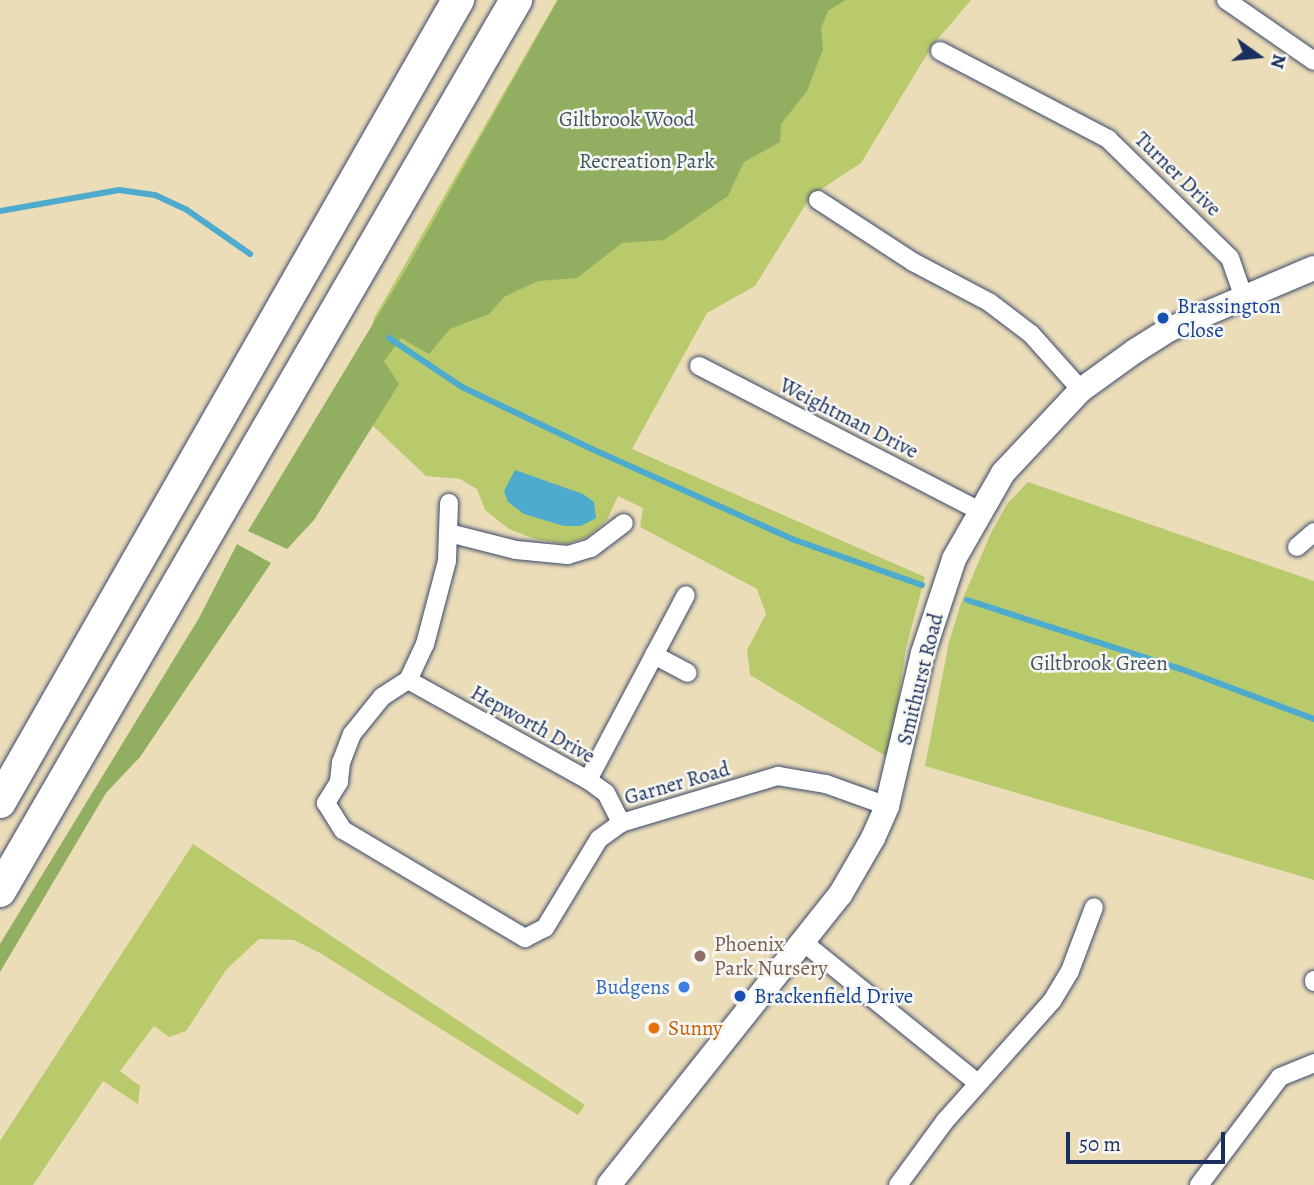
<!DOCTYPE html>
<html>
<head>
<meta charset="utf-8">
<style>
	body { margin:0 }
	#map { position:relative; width:1314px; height:1185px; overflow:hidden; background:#ecddb9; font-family:Alegreya,serif }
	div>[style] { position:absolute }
	.green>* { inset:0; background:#b9ca6d }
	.forest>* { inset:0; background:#92ae60 }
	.water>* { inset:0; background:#4fabcd }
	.stream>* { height:6px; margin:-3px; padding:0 3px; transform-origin:3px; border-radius:3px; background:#4fabcd }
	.roads { filter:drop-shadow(0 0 2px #3a496c) drop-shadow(0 0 2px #3a496c) }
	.street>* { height:18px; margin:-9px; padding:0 9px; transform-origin:9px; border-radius:9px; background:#fff }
	.secondary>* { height:24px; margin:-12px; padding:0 12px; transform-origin:12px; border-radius:12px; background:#fff }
	.highway>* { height:32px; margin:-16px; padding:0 16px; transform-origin:16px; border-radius:16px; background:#fff }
	.dots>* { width:19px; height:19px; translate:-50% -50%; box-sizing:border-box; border:4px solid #f6f6f2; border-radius:50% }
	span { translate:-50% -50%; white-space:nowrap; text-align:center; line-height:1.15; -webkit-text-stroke:5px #f6f6f2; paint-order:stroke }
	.park-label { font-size:21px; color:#425662 }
	.street-label { font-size:21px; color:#1b2f5e }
	.transit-label { font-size:21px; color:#164399 }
	.left { translate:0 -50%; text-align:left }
	.education-label { font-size:21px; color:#785e54 }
	.shop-label { font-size:21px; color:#366cbe }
	.right { translate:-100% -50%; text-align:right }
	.food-label { font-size:21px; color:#c56008 }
	.north { position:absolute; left:1223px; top:21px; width:70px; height:70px; -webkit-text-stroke:5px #f6f6f2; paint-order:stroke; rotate:105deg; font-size:19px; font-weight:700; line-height:28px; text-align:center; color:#1b2f5e }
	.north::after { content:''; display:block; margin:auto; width:24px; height:32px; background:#1b2f5e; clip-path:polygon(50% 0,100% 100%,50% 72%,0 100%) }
	.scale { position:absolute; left:1066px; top:1132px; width:159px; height:32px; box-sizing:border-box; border:4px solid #1b2f5e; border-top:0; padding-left:9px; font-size:21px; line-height:24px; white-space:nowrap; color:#1b2f5e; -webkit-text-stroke:5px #f6f6f2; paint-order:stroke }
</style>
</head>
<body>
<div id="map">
	<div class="green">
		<i style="clip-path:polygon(557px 0,971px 0,932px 46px,861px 163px,811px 196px,755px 286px,707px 313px,632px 449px,925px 577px,906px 648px,889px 758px,750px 675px,747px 650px,766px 614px,757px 589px,640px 527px,643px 508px,618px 496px,607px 520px,587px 537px,566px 544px,535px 539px,509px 529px,485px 510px,477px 489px,460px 479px,426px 476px,354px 408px,374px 318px)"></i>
		<i style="clip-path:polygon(1028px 482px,1314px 581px,1314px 880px,925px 766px,949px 642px,961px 603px,991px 533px,1007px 504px)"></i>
		<i style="clip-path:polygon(193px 844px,585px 1105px,578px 1115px,320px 953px,294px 940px,259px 939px,226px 970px,186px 1031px,169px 1037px,154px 1026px,120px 1071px,140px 1086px,138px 1104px,103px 1081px,33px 1185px,0 1185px,0 1141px)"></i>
	</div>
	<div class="forest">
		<i style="clip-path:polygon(558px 0,845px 0,828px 11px,821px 28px,823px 49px,807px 91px,781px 124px,780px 142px,744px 162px,728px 196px,664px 240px,622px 243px,577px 278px,538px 281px,504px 297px,489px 314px,450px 329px,429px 354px,401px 338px,384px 361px,399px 384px,314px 520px,287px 549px,248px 531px,409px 264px)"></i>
		<i style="clip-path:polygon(237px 544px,271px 563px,140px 757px,106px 793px,0 972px,0 944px,199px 618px)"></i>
	</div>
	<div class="water">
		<i style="clip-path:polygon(515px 470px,583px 494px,594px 502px,596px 518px,581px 526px,564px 526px,524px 514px,508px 502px,504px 491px)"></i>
	</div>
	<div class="stream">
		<i style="left:0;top:211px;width:121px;rotate:-10deg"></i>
		<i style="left:119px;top:190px;width:36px;rotate:8deg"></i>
		<i style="left:155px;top:195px;width:35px;rotate:25deg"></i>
		<i style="left:187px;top:210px;width:77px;rotate:34.9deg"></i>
		<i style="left:389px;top:338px;width:88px;rotate:33.9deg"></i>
		<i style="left:462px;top:387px;width:144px;rotate:25.5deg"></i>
		<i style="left:592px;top:449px;width:219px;rotate:24.2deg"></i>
		<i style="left:792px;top:539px;width:138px;rotate:19.5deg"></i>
		<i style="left:967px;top:600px;width:225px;rotate:17.9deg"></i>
		<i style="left:1181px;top:669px;width:142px;rotate:20.6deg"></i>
	</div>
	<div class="roads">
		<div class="street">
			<i style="left:1226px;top:0;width:107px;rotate:34.7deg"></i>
			<i style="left:940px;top:51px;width:190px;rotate:27.6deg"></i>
			<i style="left:1108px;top:139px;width:170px;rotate:44.3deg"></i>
			<i style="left:1230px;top:258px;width:42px;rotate:70.7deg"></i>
			<i style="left:818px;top:200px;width:113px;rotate:33.1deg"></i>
			<i style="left:913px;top:262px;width:86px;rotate:27.8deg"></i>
			<i style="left:989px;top:302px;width:53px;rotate:37.3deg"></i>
			<i style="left:1031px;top:334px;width:75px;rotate:48.2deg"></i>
			<i style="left:699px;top:366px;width:314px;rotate:27.3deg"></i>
			<i style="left:449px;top:503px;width:58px;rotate:92deg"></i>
			<i style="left:447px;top:561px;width:86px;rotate:104.8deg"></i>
			<i style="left:425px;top:644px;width:40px;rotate:115deg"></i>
			<i style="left:408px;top:680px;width:31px;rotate:147deg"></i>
			<i style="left:382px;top:697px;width:48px;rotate:129deg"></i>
			<i style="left:352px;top:734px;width:30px;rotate:111deg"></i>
			<i style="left:341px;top:762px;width:20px;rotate:96deg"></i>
			<i style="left:339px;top:782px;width:25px;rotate:122deg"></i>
			<i style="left:326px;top:803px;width:32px;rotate:58deg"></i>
			<i style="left:343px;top:830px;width:212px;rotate:30.7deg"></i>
			<i style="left:525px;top:938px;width:22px;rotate:-27deg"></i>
			<i style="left:545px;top:928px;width:104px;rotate:-58.8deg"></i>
			<i style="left:599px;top:839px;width:27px;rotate:-36deg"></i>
			<i style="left:621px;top:823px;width:164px;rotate:-16.7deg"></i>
			<i style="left:778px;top:776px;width:49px;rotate:9.5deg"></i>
			<i style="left:826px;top:784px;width:65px;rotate:19.8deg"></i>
			<i style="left:449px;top:533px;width:69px;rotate:14.2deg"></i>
			<i style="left:516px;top:550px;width:52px;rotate:5.5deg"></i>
			<i style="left:568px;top:555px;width:24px;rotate:-17deg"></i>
			<i style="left:591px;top:548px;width:41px;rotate:-37.1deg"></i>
			<i style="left:1297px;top:547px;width:23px;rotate:-41deg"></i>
			<i style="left:654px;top:655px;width:38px;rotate:28deg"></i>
			<i style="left:408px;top:680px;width:206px;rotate:29.1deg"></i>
			<i style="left:588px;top:780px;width:22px;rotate:36deg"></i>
			<i style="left:606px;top:793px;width:34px;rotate:63deg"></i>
			<i style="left:588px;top:780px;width:209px;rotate:-62.1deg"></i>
			<i style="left:803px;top:942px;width:225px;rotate:38.9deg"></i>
			<i style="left:1314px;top:980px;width:2px;rotate:90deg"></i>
			<i style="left:898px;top:1185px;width:79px;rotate:-53.7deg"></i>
			<i style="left:945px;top:1121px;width:161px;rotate:-48.3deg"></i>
			<i style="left:1052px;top:1001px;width:35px;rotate:-59deg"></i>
			<i style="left:1070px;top:971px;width:68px;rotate:-69.4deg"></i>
			<i style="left:1199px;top:1185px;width:135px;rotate:-53.1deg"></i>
			<i style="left:1280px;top:1077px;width:37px;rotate:-22deg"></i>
		</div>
		<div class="secondary">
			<i style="left:609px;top:1185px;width:371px;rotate:-51.5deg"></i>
			<i style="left:840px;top:895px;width:66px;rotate:-59.9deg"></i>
			<i style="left:873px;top:838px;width:35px;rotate:-66deg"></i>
			<i style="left:887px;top:806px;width:157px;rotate:-76.8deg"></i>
			<i style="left:923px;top:653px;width:99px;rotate:-71.7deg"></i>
			<i style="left:954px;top:559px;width:99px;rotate:-60.3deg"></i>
			<i style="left:1003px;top:473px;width:114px;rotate:-46.8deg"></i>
			<i style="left:1081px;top:390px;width:67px;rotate:-35.8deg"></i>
			<i style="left:1135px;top:351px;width:41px;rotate:-32.2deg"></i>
			<i style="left:1170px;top:329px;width:156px;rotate:-23deg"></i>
		</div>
		<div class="highway">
			<i style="left:0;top:802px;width:924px;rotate:-60.27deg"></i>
			<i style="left:0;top:891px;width:1030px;rotate:-59.92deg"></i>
		</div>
	</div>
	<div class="dots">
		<i style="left:1163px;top:318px;background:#1a4fb4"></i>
		<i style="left:700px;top:956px;background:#8d6e63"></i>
		<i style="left:684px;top:987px;background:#3f7fe0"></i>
		<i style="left:740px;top:996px;background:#1a4fb4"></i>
		<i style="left:654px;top:1028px;background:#e8710a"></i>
	</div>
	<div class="park-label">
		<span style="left:627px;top:119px">Giltbrook Wood</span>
		<span style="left:647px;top:161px">Recreation Park</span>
		<span style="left:1099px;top:663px">Giltbrook Green</span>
	</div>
	<div class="street-label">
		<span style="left:1178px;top:174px;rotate:44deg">Turner Drive</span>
		<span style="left:849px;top:418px;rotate:27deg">Weightman Drive</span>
		<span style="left:920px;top:679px;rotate:-76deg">Smithurst Road</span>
		<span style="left:533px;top:724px;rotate:29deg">Hepworth Drive</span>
		<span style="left:677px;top:783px;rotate:-16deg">Garner Road</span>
	</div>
	<div class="transit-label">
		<span class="left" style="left:1177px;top:318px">Brassington<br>Close</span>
		<span class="left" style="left:754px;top:996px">Brackenfield Drive</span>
	</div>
	<div class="education-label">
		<span class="left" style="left:714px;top:956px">Phoenix<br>Park Nursery</span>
	</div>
	<div class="shop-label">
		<span class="right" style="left:670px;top:987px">Budgens</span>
	</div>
	<div class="food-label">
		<span class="left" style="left:668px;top:1028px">Sunny</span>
	</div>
	<div class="north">N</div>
	<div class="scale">50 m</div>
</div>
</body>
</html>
